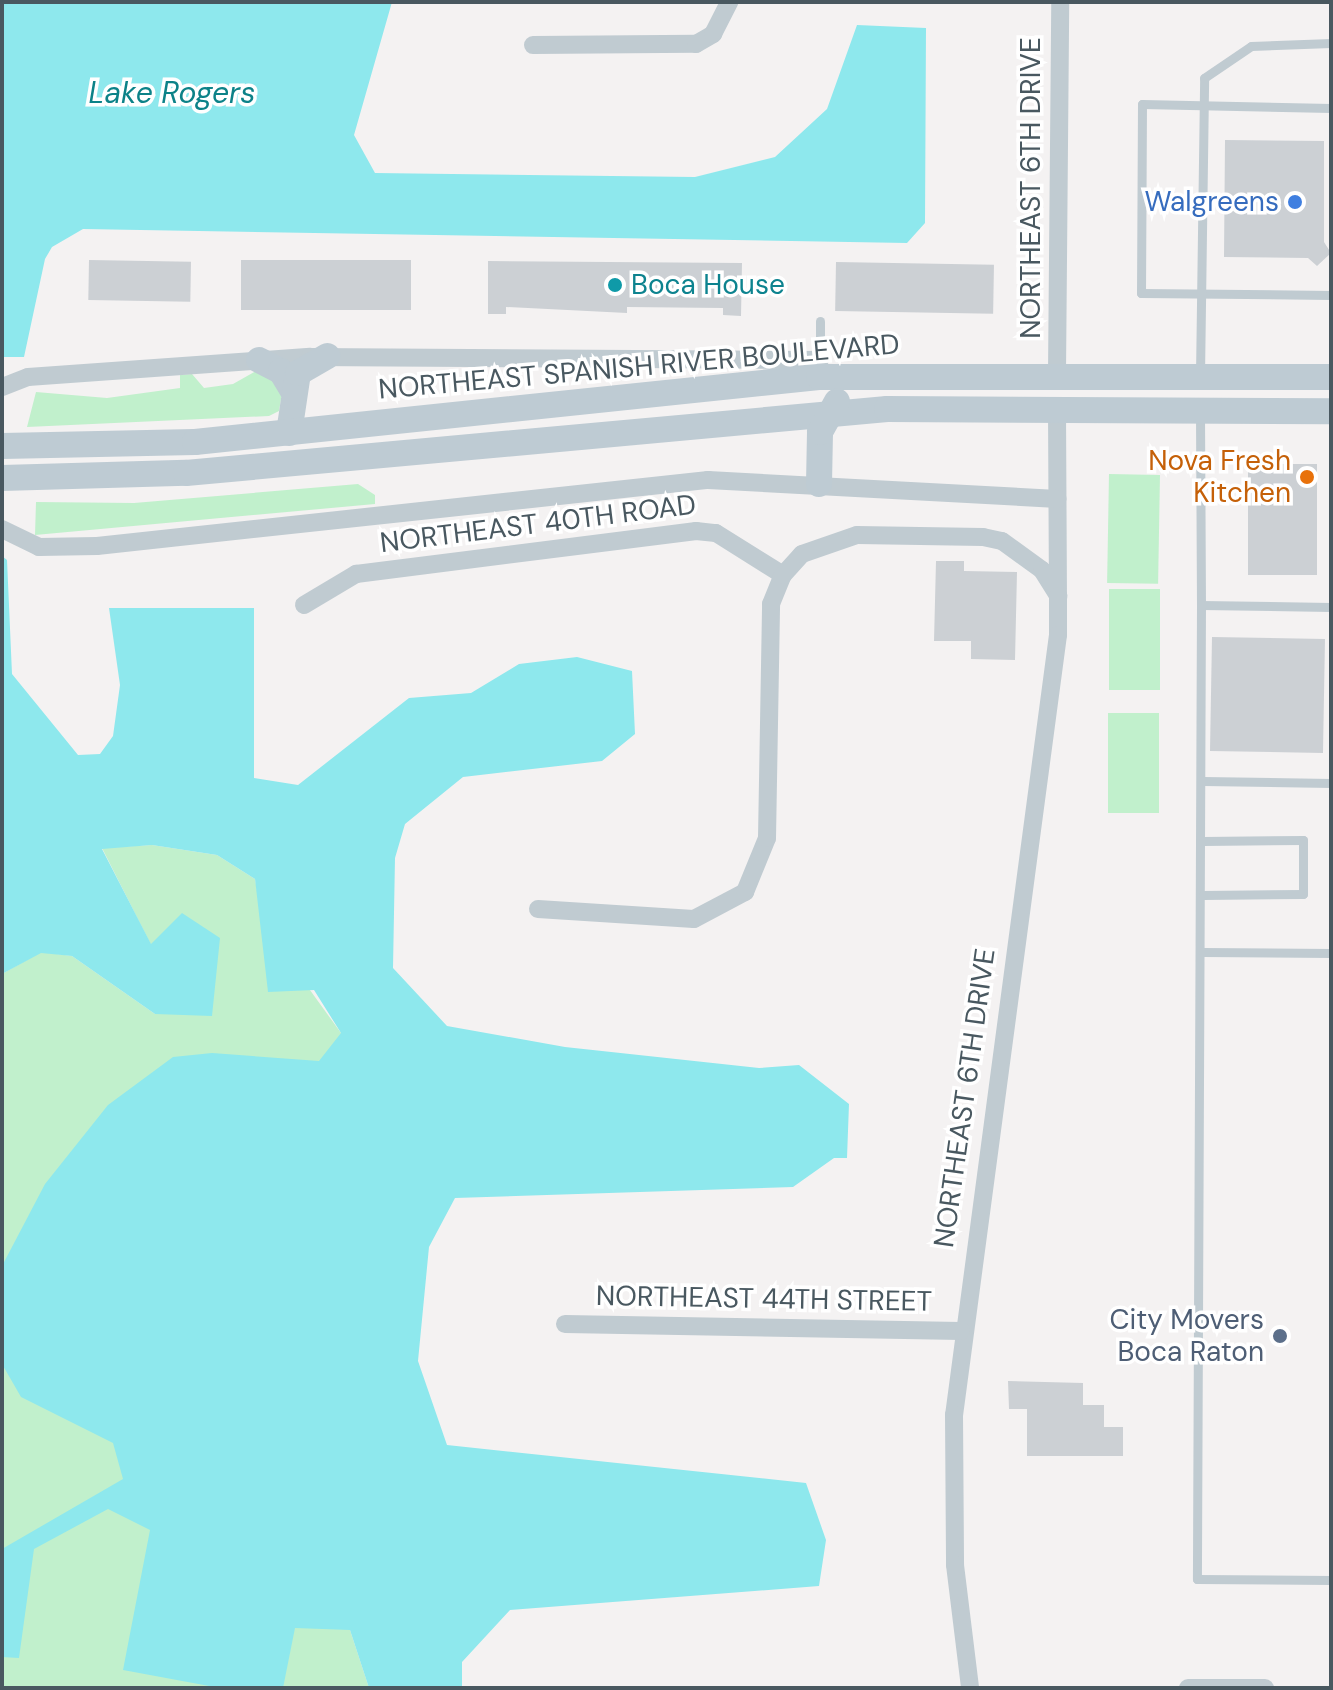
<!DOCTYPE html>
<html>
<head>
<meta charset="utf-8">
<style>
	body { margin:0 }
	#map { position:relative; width:1333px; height:1690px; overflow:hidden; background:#f4f2f2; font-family:"DM Sans",sans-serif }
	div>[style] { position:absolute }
	.green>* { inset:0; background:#c1f0cc; transform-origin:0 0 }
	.water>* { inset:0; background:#8ee8ed }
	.building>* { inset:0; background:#ccd0d4; transform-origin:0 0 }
	.service>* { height:9px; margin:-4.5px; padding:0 4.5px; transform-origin:4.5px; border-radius:4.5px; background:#c0cbd1 }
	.minor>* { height:18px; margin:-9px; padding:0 9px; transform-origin:9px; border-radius:9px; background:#c0cbd1 }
	.secondary>* { height:26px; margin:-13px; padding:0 13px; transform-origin:13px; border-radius:13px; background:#becbd3 }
	.dots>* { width:22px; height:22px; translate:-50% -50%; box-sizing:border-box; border:4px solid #fff; border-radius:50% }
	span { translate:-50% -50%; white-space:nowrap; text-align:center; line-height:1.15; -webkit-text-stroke:7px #fff; paint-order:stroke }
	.street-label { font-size:28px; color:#495860 }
	.shop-label { font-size:28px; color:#366cbe }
	.right { translate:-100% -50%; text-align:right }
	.culture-label { font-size:28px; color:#0d838f }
	.left { translate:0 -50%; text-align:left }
	.food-label { font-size:28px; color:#c56008 }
	.service-label { font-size:28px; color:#4e5e75 }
	.water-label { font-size:30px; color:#0c8288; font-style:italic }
	.frame { position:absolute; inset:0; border:4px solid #495860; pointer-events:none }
</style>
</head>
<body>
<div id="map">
	<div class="green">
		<i style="clip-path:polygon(256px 371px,271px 377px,282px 393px,279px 411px,269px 416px,27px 427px,36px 392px,107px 398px,180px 388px,180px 375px,192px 374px,204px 388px,233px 384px)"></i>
		<i style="left:1109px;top:474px;width:51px;height:109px;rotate:1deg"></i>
		<i style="clip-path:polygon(358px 484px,375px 495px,375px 504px,35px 535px,36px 502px,134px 503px)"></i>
		<i style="left:1109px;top:589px;width:51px;height:101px"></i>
		<i style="left:1108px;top:713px;width:51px;height:100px"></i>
		<i style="clip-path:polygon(152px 845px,217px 855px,255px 879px,263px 925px,341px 1033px,350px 1630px,369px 1688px,2px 1688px,2px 974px,41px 952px,72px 956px,155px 1014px,151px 945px,102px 848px)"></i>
	</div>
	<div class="water">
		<i style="clip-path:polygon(2px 2px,392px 2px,354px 135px,375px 173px,695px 177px,775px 157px,827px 109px,857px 25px,926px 28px,925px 223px,907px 243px,83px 229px,52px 247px,45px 259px,24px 357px,2px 357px)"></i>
		<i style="clip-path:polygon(2px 556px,7px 560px,12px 674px,78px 755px,100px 754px,113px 736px,120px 685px,109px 608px,254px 608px,254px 778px,298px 785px,409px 698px,471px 693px,519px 664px,577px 657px,632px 671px,635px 734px,602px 761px,463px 777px,405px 824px,395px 858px,393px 968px,447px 1026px,565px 1047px,759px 1068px,799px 1065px,849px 1104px,847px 1158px,834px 1158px,793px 1187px,455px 1198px,429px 1247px,418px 1361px,447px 1445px,806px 1483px,826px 1540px,819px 1586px,510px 1610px,462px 1662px,462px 1688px,369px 1688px,350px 1630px,295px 1628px,283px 1688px,220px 1688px,123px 1670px,150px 1530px,108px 1509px,34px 1549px,19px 1658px,2px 1657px,2px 1549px,123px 1479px,113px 1443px,21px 1397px,2px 1364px,2px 1266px,45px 1184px,108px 1105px,173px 1057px,212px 1053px,319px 1061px,341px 1033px,314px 990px,268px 992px,255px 879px,217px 855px,152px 845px,102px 849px,151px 944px,182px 913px,220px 938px,212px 1016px,155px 1014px,72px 956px,41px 953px,2px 974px)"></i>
	</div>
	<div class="building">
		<i style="clip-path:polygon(1225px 140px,1324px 141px,1324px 242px,1331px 253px,1317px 266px,1308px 258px,1224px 257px)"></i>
		<i style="left:89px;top:260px;width:102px;height:40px;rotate:1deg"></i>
		<i style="left:241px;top:260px;width:170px;height:50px"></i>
		<i style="clip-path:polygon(488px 261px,742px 263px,741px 316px,723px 315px,723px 308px,627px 307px,627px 313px,506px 307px,506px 314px,488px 314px)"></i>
		<i style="left:836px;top:262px;width:158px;height:49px;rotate:1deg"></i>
		<i style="left:1248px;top:464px;width:69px;height:111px"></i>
		<i style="clip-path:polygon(936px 561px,964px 561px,964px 571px,1017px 572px,1015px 660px,971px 659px,971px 641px,934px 641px)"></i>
		<i style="left:1212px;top:637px;width:113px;height:114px;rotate:1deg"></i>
		<i style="clip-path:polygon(1008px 1381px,1083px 1383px,1083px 1405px,1104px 1405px,1104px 1427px,1123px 1427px,1123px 1456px,1027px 1456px,1027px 1409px,1009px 1409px)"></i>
	</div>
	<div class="service">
		<i style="left:1331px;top:108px;width:189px;rotate:-178.8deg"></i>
		<i style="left:1142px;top:104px;width:189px;rotate:90.3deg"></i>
		<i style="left:1141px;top:293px;width:190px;rotate:0.6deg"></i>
		<i style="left:820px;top:360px;width:39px;rotate:-90deg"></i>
		<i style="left:1200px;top:376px;width:298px;rotate:-89.2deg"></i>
		<i style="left:1204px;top:78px;width:57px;rotate:-34.2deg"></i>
		<i style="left:1251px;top:46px;width:80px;rotate:-2.1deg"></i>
		<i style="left:1200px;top:414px;width:191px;rotate:89.7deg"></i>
		<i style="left:1201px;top:605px;width:130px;rotate:0.9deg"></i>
		<i style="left:1201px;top:605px;width:974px;rotate:90.24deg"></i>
		<i style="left:1197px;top:1579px;width:134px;rotate:0.4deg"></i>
		<i style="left:1203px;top:781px;width:128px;rotate:0.9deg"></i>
		<i style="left:1203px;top:895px;width:100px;rotate:-0.6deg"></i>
		<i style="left:1303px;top:894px;width:54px;rotate:-90deg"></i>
		<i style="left:1303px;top:840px;width:100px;rotate:179.4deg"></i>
		<i style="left:1203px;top:952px;width:128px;rotate:0.4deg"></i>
	</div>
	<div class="minor">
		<i style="left:533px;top:45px;width:163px;rotate:-0.4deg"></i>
		<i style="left:696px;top:44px;width:20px;rotate:-30deg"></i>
		<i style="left:713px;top:34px;width:36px;rotate:-63deg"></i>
		<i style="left:1057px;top:374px;width:372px;rotate:-89.5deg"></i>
		<i style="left:2px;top:387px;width:28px;rotate:-21deg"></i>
		<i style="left:28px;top:377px;width:283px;rotate:-4.1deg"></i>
		<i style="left:310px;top:357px;width:510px;rotate:0.34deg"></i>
		<i style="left:1057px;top:410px;width:183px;rotate:89.7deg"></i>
		<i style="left:2px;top:529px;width:41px;rotate:25.9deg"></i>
		<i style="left:39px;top:547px;width:58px;rotate:-1deg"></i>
		<i style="left:97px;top:546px;width:615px;rotate:-6.17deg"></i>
		<i style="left:708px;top:480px;width:350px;rotate:3.1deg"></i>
		<i style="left:304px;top:605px;width:61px;rotate:-30.8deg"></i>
		<i style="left:356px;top:574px;width:343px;rotate:-7.2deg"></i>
		<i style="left:696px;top:531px;width:20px;rotate:6deg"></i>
		<i style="left:716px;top:533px;width:79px;rotate:32.1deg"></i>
		<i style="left:538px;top:909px;width:156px;rotate:3.7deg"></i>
		<i style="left:694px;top:919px;width:58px;rotate:-27.9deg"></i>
		<i style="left:745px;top:892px;width:58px;rotate:-67.8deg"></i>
		<i style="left:767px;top:838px;width:234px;rotate:-89deg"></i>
		<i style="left:771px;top:604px;width:31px;rotate:-68deg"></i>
		<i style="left:783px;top:575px;width:28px;rotate:-48deg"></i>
		<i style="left:802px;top:554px;width:58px;rotate:-19.1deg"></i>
		<i style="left:857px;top:535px;width:126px;rotate:0.9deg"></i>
		<i style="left:983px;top:537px;width:19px;rotate:12deg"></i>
		<i style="left:1002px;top:541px;width:49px;rotate:35.9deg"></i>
		<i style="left:1042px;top:570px;width:31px;rotate:58deg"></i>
		<i style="left:1058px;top:596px;width:39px;rotate:90deg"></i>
		<i style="left:1058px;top:635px;width:787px;rotate:97.59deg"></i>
		<i style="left:954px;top:1415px;width:150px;rotate:89.6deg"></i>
		<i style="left:955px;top:1565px;width:124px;rotate:83deg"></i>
		<i style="left:565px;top:1324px;width:396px;rotate:1deg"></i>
		<i style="left:1188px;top:1688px;width:77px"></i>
	</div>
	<div class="secondary">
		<i style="left:259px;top:360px;width:25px;rotate:27deg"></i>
		<i style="left:281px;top:371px;width:21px;rotate:59deg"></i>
		<i style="left:289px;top:433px;width:61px;rotate:-81.5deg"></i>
		<i style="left:298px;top:373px;width:34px;rotate:-30deg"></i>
		<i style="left:2px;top:446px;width:193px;rotate:-1.2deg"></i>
		<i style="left:195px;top:442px;width:627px;rotate:-5.95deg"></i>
		<i style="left:819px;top:377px;width:512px"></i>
		<i style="left:2px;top:478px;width:184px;rotate:-1.6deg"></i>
		<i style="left:186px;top:473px;width:704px;rotate:-5.22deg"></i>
		<i style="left:887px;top:409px;width:444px;rotate:0.3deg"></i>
		<i style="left:819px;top:484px;width:52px;rotate:-88.9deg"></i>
		<i style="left:820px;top:432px;width:35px;rotate:-61deg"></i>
	</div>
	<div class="dots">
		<i style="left:1295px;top:202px;background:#3f7fe0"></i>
		<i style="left:615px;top:285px;background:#0f9aa8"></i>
		<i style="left:1307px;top:477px;background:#e8710a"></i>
		<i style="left:1280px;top:1336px;background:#5c6f8a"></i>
	</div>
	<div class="street-label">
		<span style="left:1031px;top:188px;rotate:-90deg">NORTHEAST 6TH DRIVE</span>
		<span style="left:639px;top:367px;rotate:-5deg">NORTHEAST SPANISH RIVER BOULEVARD</span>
		<span style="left:538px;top:524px;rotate:-7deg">NORTHEAST 40TH ROAD</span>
		<span style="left:965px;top:1098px;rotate:-82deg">NORTHEAST 6TH DRIVE</span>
		<span style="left:764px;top:1299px;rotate:1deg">NORTHEAST 44TH STREET</span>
	</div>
	<div class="shop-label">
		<span class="right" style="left:1279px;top:202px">Walgreens</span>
	</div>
	<div class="culture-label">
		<span class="left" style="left:631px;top:285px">Boca House</span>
	</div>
	<div class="food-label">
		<span class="right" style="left:1291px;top:477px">Nova Fresh<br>Kitchen</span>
	</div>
	<div class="service-label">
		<span class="right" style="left:1264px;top:1336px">City Movers<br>Boca Raton</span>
	</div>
	<div class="water-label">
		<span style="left:172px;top:93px">Lake Rogers</span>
	</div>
	<div class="frame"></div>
</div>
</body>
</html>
